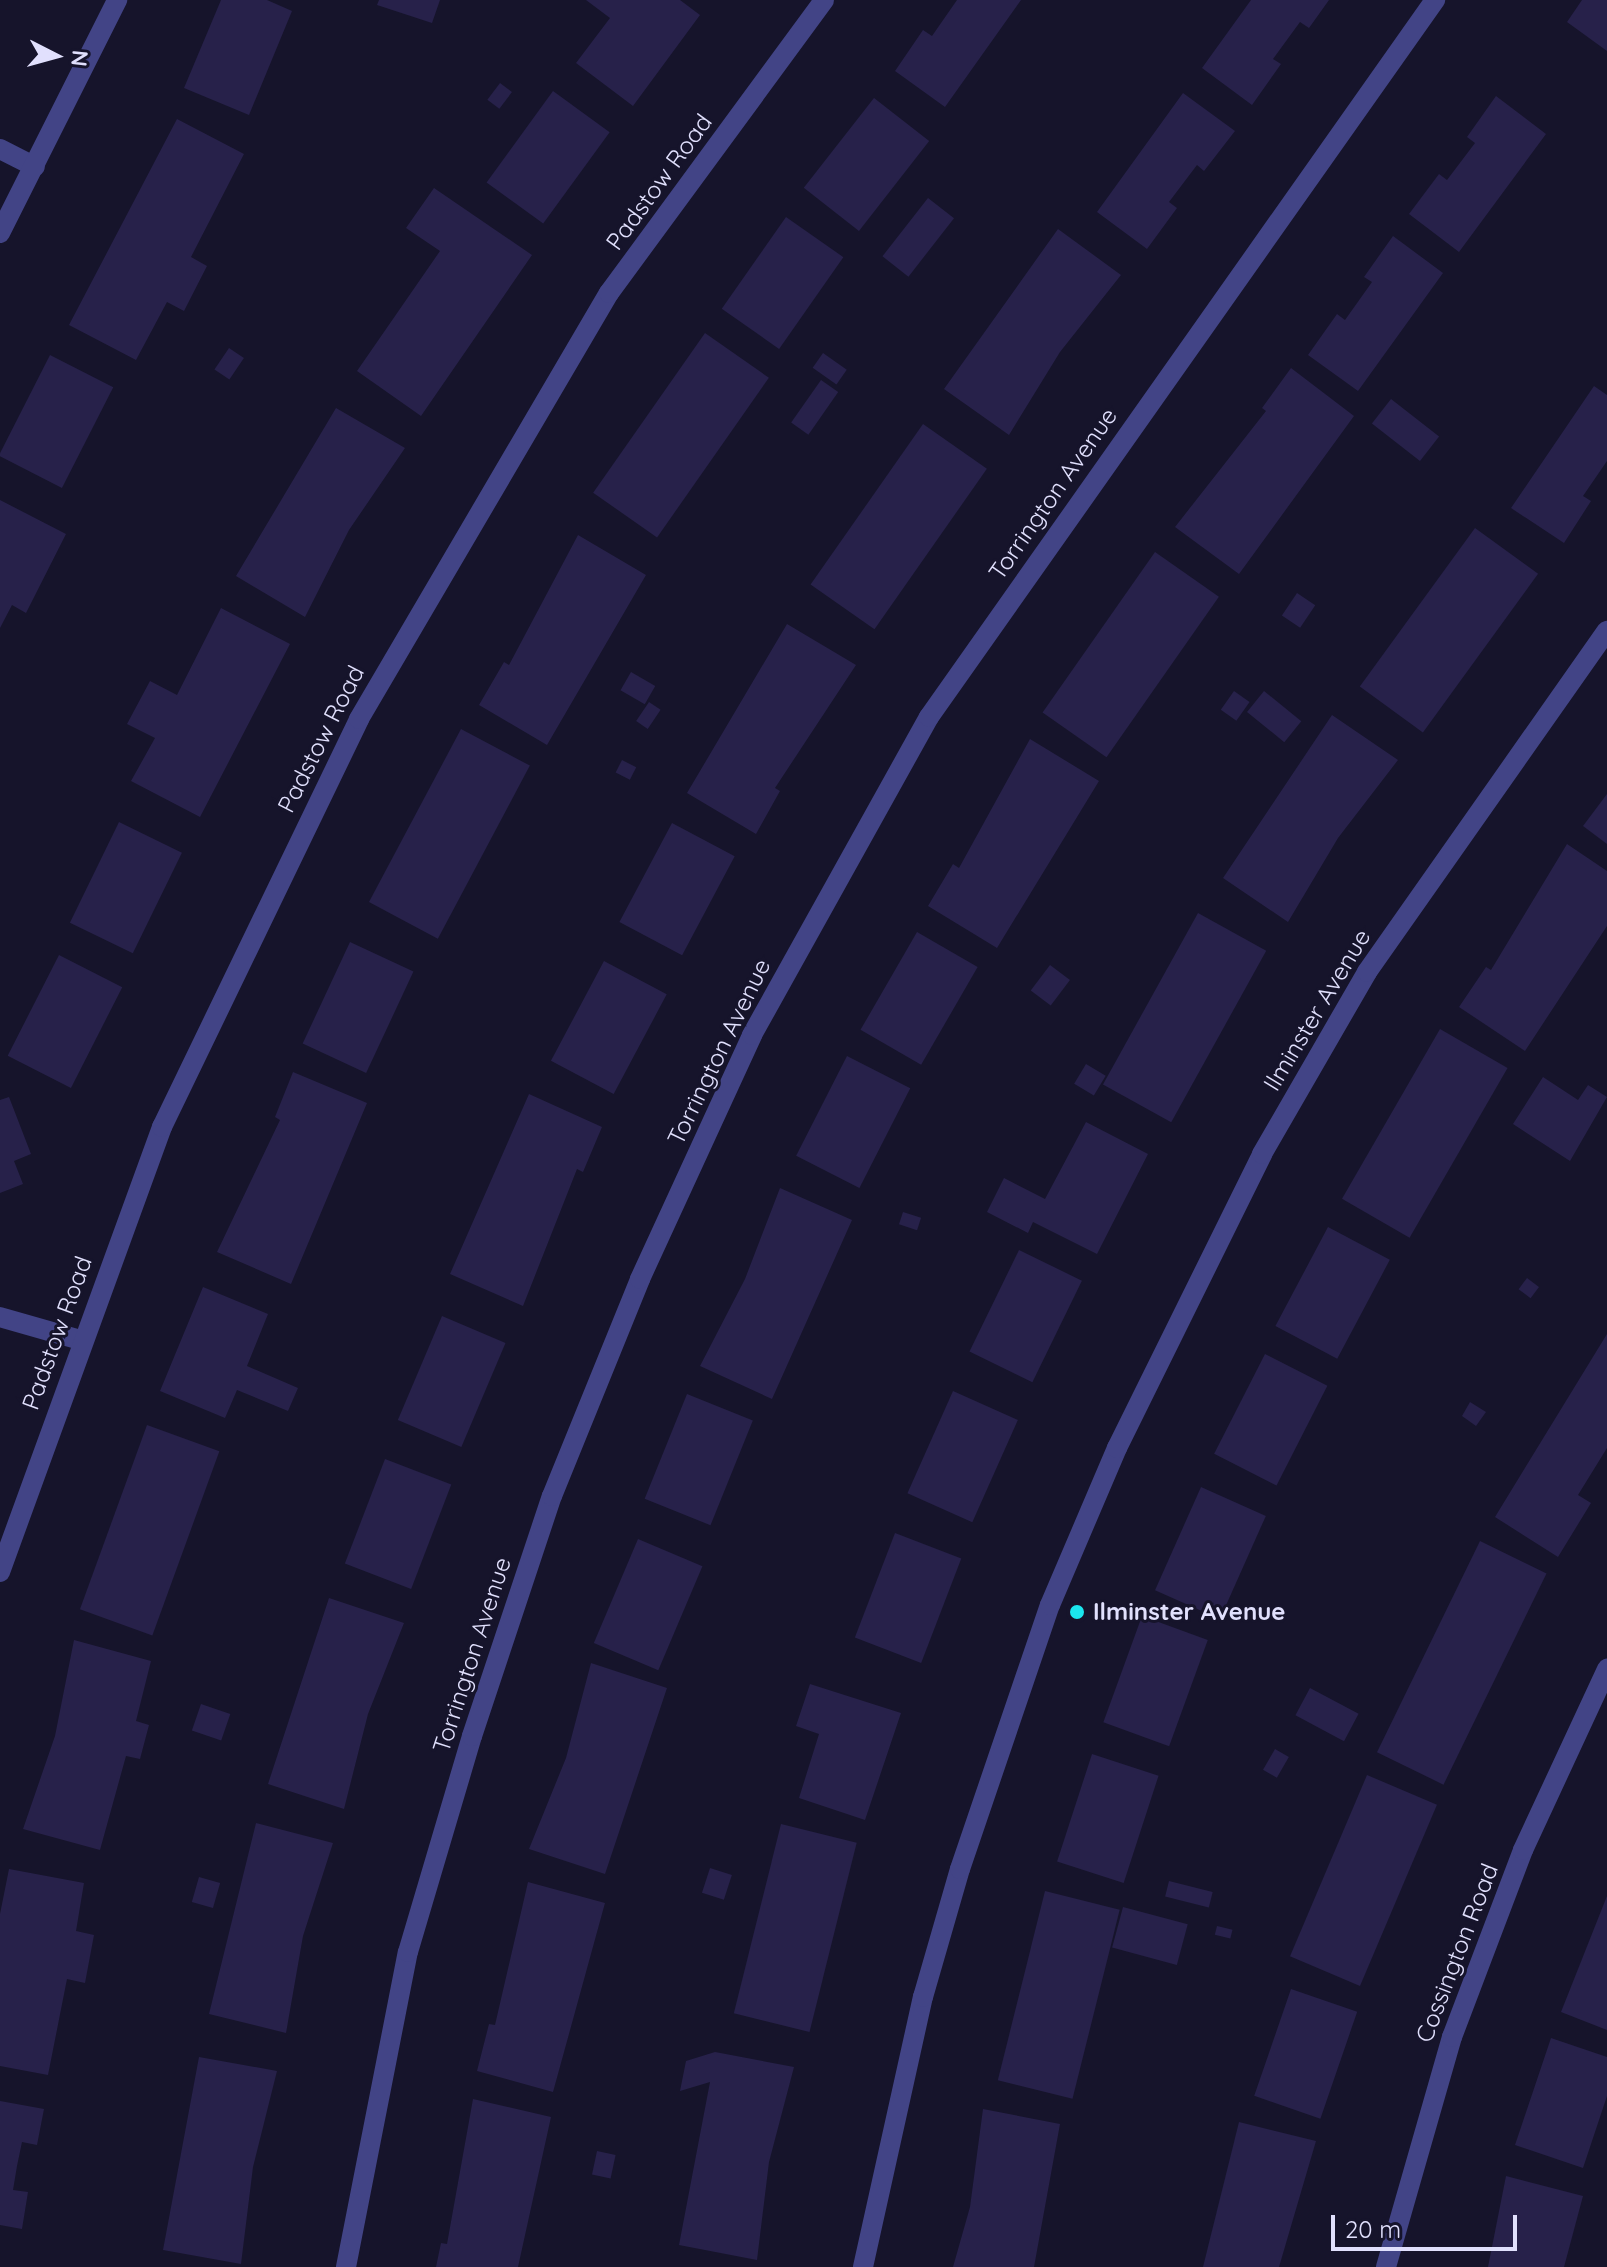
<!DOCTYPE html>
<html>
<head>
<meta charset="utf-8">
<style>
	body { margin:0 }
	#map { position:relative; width:1607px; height:2267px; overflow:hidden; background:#16142b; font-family:Quicksand,sans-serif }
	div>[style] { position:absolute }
	.building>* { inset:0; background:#27214a; transform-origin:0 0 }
	.minor>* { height:20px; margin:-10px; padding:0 10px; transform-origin:10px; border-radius:10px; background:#424486 }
	.dots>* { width:22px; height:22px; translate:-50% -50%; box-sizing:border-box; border:4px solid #16142b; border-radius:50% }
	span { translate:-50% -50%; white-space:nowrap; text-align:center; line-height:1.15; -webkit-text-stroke:6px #16142b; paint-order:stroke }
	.street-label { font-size:24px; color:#e1e0fd }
	.poi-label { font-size:24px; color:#e1e0fd; font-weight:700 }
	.left { translate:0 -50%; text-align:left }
	.north { position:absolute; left:16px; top:16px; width:80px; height:80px; -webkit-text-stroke:6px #16142b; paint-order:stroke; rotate:96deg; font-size:22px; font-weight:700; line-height:32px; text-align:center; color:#e1e0fd }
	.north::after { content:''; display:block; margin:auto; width:28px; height:36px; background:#e1e0fd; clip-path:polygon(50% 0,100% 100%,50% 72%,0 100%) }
	.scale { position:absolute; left:1331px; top:2215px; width:186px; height:36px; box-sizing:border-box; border:4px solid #e1e0fd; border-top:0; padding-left:10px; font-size:24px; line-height:28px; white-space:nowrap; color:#e1e0fd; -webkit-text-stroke:6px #16142b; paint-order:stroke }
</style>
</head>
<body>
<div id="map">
	<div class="building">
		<i style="clip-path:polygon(221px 0,267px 0,292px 11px,249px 115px,184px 88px)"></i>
		<i style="clip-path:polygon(379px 0,440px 0,432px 23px,377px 5px)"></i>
		<i style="clip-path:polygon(586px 0,680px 0,700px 15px,633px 106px,576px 63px,610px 18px)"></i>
		<i style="clip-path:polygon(957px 0,1021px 0,945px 107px,895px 71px,923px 30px,932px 36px)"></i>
		<i style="clip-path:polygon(1251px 0,1329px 0,1309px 28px,1300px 22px,1273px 59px,1281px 64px,1252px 105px,1202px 68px)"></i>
		<i style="clip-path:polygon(1582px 0,1607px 0,1607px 51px,1567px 22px)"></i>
		<i style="left:500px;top:83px;width:15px;height:21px;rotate:37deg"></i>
		<i style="left:553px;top:91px;width:70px;height:113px;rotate:36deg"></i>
		<i style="clip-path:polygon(1183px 93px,1235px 131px,1204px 171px,1197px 165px,1169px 202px,1177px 208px,1147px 249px,1097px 212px)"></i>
		<i style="clip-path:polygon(1496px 96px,1546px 134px,1459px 252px,1409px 214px,1439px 174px,1447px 180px,1475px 143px,1467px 137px)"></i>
		<i style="left:874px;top:98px;width:70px;height:114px;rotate:38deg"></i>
		<i style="clip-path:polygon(177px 119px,244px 154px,191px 257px,207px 266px,184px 311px,167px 302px,136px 360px,69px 325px)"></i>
		<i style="clip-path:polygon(434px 188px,532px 255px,421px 416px,357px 371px,440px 251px,406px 228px)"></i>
		<i style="left:928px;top:198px;width:33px;height:74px;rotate:38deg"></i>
		<i style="left:786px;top:217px;width:70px;height:112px;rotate:35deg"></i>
		<i style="clip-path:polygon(1058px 229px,1121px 275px,1060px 352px,1009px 435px,944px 389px)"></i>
		<i style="clip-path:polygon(1393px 236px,1443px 273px,1358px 391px,1308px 355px,1337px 314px,1345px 320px,1372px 282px,1364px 277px)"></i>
		<i style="left:705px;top:333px;width:78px;height:195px;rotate:35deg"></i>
		<i style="left:229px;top:348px;width:18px;height:26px;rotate:34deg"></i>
		<i style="left:823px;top:353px;width:29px;height:18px;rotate:35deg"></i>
		<i style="left:50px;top:355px;width:71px;height:113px;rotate:27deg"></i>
		<i style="clip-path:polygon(1291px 368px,1354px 416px,1239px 574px,1175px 527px,1266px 411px,1262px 408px)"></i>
		<i style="left:821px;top:380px;width:21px;height:52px;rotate:35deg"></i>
		<i style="clip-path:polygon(1594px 386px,1607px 395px,1607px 461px,1583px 496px,1591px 501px,1564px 543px,1511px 508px)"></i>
		<i style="left:1391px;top:399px;width:61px;height:31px;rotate:38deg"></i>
		<i style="clip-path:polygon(336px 408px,405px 448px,349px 530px,305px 617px,236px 576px)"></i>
		<i style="left:923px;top:424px;width:78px;height:196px;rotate:35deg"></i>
		<i style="clip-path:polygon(0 500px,66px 534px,26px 613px,12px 605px,0 628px)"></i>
		<i style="left:1475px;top:528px;width:78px;height:196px;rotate:36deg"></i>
		<i style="clip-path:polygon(578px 535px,646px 575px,547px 745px,479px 705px,504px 662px,509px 665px)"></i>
		<i style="left:1155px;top:552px;width:78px;height:196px;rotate:35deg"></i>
		<i style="left:1297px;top:593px;width:22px;height:27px;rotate:34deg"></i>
		<i style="clip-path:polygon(221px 608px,290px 644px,200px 817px,131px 781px,155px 738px,127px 724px,150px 681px,177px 695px)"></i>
		<i style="clip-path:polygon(787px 624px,856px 665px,775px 788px,780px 791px,756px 834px,687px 793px)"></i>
		<i style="left:631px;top:672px;width:28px;height:21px;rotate:30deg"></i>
		<i style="left:1234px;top:691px;width:19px;height:23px;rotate:35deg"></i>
		<i style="left:1264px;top:691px;width:48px;height:27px;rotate:39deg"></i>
		<i style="left:649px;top:702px;width:14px;height:23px;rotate:34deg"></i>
		<i style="clip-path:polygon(1332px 715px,1398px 760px,1338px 838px,1288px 922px,1223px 878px)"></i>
		<i style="left:461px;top:729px;width:78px;height:196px;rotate:28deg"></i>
		<i style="clip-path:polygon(1030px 739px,1099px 781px,997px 948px,928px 906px,953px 864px,959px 868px)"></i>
		<i style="left:622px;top:760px;width:16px;height:14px;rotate:27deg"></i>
		<i style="clip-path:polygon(1607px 794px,1607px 844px,1583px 826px)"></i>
		<i style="left:119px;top:822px;width:70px;height:112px;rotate:26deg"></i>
		<i style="left:672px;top:823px;width:71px;height:112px;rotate:28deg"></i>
		<i style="clip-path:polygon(1567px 844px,1607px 871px,1607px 926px,1525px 1051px,1459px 1007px,1486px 967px,1491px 970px)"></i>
		<i style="left:1198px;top:913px;width:78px;height:196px;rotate:29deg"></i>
		<i style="left:917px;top:932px;width:70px;height:113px;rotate:30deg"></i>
		<i style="left:350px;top:942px;width:70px;height:112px;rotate:25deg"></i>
		<i style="left:59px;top:955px;width:71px;height:113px;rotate:27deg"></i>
		<i style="left:604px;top:961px;width:71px;height:113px;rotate:28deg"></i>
		<i style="left:1050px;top:965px;width:25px;height:32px;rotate:37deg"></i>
		<i style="left:1440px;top:1029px;width:78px;height:196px;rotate:30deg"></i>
		<i style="left:847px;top:1056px;width:71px;height:112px;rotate:27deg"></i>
		<i style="left:1086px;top:1064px;width:23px;height:23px;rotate:31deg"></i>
		<i style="clip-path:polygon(293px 1072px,367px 1103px,291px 1284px,217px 1252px,280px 1120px,275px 1117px)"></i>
		<i style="clip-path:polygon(1543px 1077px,1578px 1100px,1588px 1085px,1607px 1097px,1570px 1161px,1513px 1124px)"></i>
		<i style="clip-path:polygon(529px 1094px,602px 1127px,583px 1172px,577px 1169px,523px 1306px,450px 1274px)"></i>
		<i style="clip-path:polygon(9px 1097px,31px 1154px,14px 1161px,23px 1184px,0 1193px,0 1100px)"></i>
		<i style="clip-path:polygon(1086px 1122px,1148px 1154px,1097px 1254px,1033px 1222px,1028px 1233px,987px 1212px,1004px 1178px,1045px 1199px)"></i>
		<i style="clip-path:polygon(780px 1188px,852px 1220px,772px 1399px,700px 1366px,745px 1279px)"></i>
		<i style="left:903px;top:1212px;width:19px;height:13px;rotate:18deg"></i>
		<i style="left:1328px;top:1227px;width:70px;height:112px;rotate:28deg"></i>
		<i style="left:1019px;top:1250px;width:70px;height:113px;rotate:26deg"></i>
		<i style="left:1527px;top:1278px;width:15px;height:14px;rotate:37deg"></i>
		<i style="clip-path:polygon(203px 1287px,268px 1314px,247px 1366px,298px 1388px,288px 1411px,237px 1390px,225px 1418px,160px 1391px)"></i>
		<i style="left:442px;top:1316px;width:69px;height:113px;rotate:23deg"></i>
		<i style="clip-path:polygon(1607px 1334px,1607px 1448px,1578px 1495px,1591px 1503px,1558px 1557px,1495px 1517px)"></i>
		<i style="left:1265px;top:1354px;width:70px;height:112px;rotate:27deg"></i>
		<i style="left:953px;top:1391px;width:71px;height:112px;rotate:24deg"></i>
		<i style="left:687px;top:1394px;width:71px;height:113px;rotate:22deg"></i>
		<i style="clip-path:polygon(1470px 1402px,1486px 1412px,1476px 1426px,1462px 1416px)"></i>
		<i style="left:147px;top:1425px;width:77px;height:196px;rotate:20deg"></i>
		<i style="left:385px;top:1459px;width:71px;height:112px;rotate:21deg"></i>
		<i style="left:1201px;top:1487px;width:71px;height:113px;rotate:24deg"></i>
		<i style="left:895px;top:1533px;width:71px;height:112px;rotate:21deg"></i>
		<i style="left:638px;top:1539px;width:70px;height:113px;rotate:23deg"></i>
		<i style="left:1480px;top:1541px;width:74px;height:235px;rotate:26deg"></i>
		<i style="clip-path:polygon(329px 1598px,404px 1623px,368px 1714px,344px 1809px,268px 1784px)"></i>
		<i style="left:1142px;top:1616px;width:70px;height:113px;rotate:20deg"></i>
		<i style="clip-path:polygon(74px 1640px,151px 1661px,136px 1721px,149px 1725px,140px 1759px,126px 1756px,100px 1850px,23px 1829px,55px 1736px)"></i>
		<i style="clip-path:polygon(591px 1663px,667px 1688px,605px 1874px,529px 1849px,566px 1758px)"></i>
		<i style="clip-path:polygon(810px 1684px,901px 1713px,865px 1820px,799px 1798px,819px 1734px,796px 1726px)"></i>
		<i style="left:1310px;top:1688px;width:55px;height:31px;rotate:28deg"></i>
		<i style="left:201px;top:1704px;width:31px;height:28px;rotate:19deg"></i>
		<i style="left:1275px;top:1749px;width:16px;height:24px;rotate:30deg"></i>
		<i style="left:1092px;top:1754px;width:70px;height:113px;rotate:18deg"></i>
		<i style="left:1367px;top:1775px;width:76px;height:197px;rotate:23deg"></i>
		<i style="clip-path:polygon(256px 1823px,333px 1843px,303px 1936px,286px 2033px,209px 2014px)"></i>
		<i style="left:781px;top:1824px;width:78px;height:195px;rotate:14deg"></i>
		<i style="left:710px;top:1868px;width:23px;height:26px;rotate:18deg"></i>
		<i style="clip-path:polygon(9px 1869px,84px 1883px,76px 1931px,94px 1935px,85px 1983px,67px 1979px,48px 2075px,0 2066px,0 1914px)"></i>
		<i style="left:199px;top:1877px;width:22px;height:26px;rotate:16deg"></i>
		<i style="left:1169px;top:1881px;width:45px;height:16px;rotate:14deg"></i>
		<i style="clip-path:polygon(528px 1882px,605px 1903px,553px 2092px,477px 2071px,489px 2024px,495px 2025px)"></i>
		<i style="left:1045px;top:1891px;width:77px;height:195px;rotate:14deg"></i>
		<i style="clip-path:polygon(1607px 1896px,1607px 2030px,1561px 2012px)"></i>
		<i style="left:1123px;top:1907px;width:67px;height:42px;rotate:15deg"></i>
		<i style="left:1217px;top:1926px;width:16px;height:9px;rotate:14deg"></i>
		<i style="left:1291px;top:1989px;width:70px;height:113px;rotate:19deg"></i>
		<i style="clip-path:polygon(1551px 2038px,1607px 2057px,1607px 2096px,1583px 2168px,1515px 2145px)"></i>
		<i style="clip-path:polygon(715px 2052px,794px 2067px,769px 2162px,757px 2260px,679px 2245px,710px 2082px,680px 2091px,686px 2061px)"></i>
		<i style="clip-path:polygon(199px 2057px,277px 2071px,253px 2167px,241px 2264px,163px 2250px)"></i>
		<i style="clip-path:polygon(473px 2099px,551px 2117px,518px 2267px,436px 2267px,441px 2243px,447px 2244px)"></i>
		<i style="clip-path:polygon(0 2101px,44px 2109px,37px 2145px,22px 2142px,17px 2166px,13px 2190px,28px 2192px,22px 2229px,0 2225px)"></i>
		<i style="clip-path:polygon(983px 2109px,1060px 2124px,1034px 2267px,953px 2267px,970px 2207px)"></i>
		<i style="clip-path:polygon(1239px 2122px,1316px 2141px,1279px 2267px,1203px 2267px)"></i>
		<i style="left:597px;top:2151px;width:19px;height:24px;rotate:12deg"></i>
		<i style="clip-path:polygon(1506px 2176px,1583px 2196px,1564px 2267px,1488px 2267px)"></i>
	</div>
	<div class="minor">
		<i style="left:0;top:149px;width:39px;rotate:27deg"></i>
		<i style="left:0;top:233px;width:261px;rotate:-63.3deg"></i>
		<i style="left:0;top:1317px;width:84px;rotate:15.9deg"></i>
		<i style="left:0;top:1572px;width:474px;rotate:-70deg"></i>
		<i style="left:162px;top:1127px;width:453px;rotate:-64.2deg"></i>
		<i style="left:359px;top:719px;width:494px;rotate:-59.6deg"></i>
		<i style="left:609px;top:293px;width:363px;rotate:-53.7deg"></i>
		<i style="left:346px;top:2267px;width:321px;rotate:-78.9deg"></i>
		<i style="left:408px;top:1952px;width:225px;rotate:-73.5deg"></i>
		<i style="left:472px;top:1736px;width:253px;rotate:-71.6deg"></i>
		<i style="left:552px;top:1496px;width:234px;rotate:-67.9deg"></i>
		<i style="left:640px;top:1279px;width:268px;rotate:-65.3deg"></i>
		<i style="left:752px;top:1035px;width:364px;rotate:-60.9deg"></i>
		<i style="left:929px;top:717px;width:878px;rotate:-54.79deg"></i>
		<i style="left:863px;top:2267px;width:277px;rotate:-77.5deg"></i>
		<i style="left:923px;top:1997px;width:133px;rotate:-73.9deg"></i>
		<i style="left:960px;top:1869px;width:279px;rotate:-71.2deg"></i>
		<i style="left:1050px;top:1605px;width:171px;rotate:-66.9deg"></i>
		<i style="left:1117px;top:1448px;width:328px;rotate:-63.7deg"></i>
		<i style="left:1262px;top:1154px;width:210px;rotate:-60deg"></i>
		<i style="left:1367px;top:972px;width:417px;rotate:-54.9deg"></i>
		<i style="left:1386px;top:2267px;width:239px;rotate:-74deg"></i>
		<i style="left:1452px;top:2037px;width:200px;rotate:-69.2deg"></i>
		<i style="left:1523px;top:1850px;width:200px;rotate:-65.1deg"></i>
	</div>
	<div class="dots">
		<i style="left:1077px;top:1612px;background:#1be6ee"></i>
	</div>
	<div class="street-label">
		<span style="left:659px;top:182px;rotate:-54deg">Padstow Road</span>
		<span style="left:1053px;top:494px;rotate:-55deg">Torrington Avenue</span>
		<span style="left:321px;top:739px;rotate:-63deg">Padstow Road</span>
		<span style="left:1317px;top:1010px;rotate:-59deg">Ilminster Avenue</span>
		<span style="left:719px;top:1052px;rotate:-64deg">Torrington Avenue</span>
		<span style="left:57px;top:1333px;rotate:-70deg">Padstow Road</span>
		<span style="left:472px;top:1655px;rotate:-72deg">Torrington Avenue</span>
		<span style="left:1457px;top:1953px;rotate:-69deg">Cossington Road</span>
	</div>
	<div class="poi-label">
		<span class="left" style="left:1093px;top:1612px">Ilminster Avenue</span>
	</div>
	<div class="north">N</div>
	<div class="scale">20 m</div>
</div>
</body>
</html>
